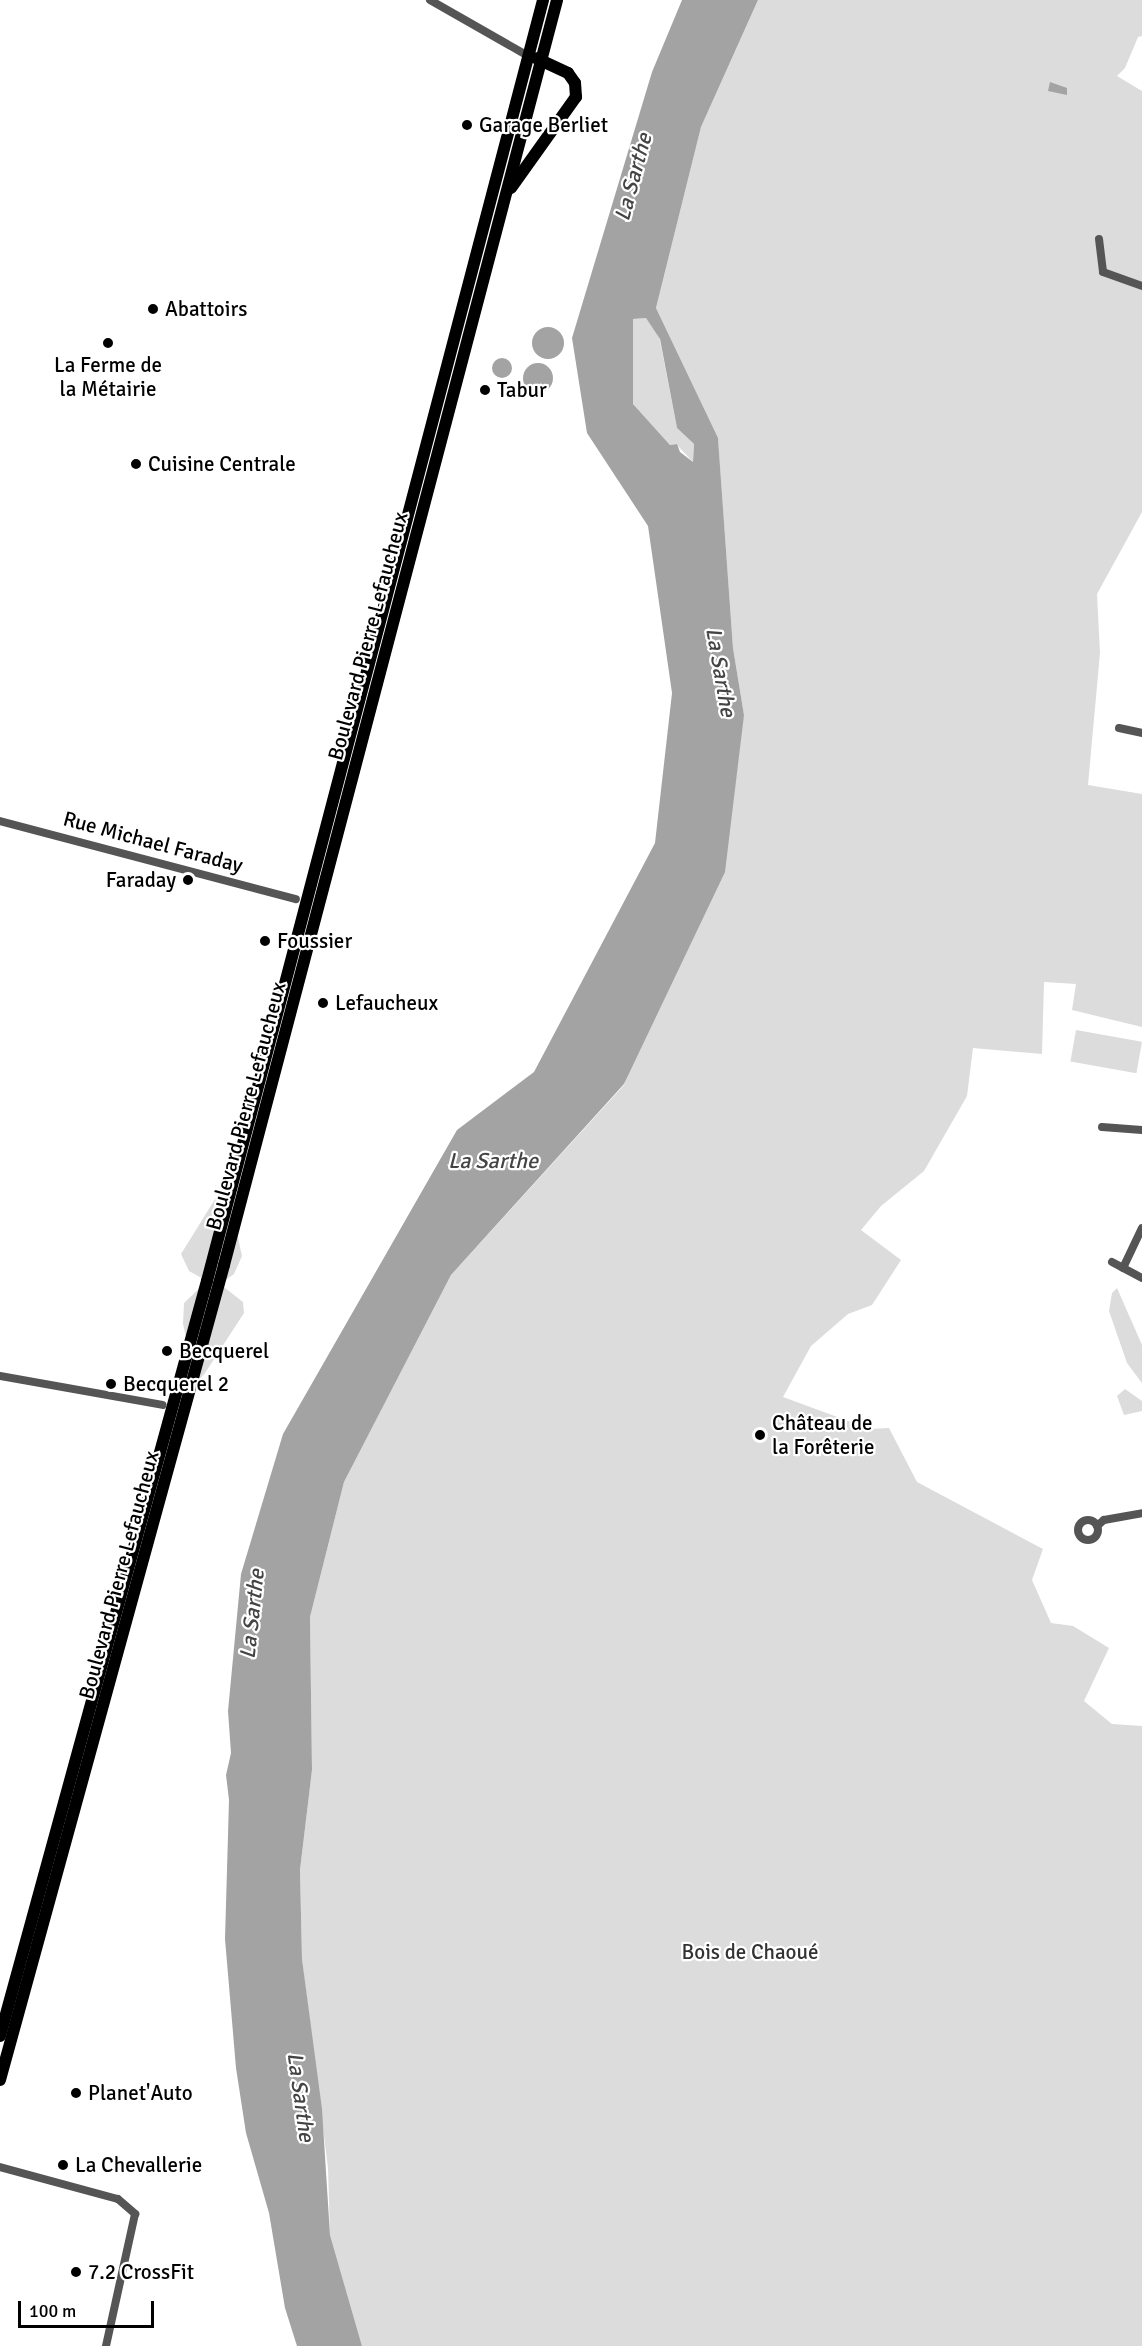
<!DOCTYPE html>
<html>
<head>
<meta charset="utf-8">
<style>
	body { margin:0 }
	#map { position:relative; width:1142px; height:2346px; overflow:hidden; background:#fff; font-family:Signika,sans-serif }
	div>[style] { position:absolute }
	.green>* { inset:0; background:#dcdcdc; transform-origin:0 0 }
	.water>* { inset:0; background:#a3a3a3 }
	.round { border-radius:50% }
	.street>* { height:8px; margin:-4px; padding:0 4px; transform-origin:4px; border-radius:4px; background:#555 }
	.street>.ring { margin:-4px; padding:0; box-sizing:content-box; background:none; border:8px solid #555; border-radius:50% }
	.primary>* { height:12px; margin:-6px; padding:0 6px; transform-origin:6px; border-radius:6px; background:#000 }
	.dots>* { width:16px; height:16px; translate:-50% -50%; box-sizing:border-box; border:3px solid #fff; border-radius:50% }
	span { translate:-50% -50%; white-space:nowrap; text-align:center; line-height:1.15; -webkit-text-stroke:4.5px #fff; paint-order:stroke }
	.poi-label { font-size:21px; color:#000 }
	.left { translate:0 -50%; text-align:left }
	.right { translate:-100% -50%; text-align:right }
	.street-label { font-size:21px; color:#000 }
	.park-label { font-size:21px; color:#333 }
	.water-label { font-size:22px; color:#444; font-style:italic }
	.scale { position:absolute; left:18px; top:2301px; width:136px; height:27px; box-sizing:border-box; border:3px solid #000; border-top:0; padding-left:8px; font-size:18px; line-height:21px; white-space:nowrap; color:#000; -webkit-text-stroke:4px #fff; paint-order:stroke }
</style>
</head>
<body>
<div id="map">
	<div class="green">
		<i style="clip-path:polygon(758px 0,1142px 0,1142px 36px,1138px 37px,1125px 68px,1117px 76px,1142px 91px,1142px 512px,1097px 594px,1100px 653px,1088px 785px,1142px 794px,1142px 1027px,1072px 1010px,1076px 984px,1044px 982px,1042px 1054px,973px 1048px,967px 1096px,924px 1171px,881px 1206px,861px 1230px,901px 1260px,872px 1305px,848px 1314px,811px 1346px,783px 1397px,870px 1429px,889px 1428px,917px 1482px,1043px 1549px,1032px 1580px,1051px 1623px,1073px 1626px,1109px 1648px,1084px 1701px,1112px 1724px,1142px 1726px,1142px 2346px,362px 2346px,330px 2235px,328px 2168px,302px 1959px,300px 1870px,312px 1770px,310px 1617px,344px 1482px,451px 1275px,624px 1085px,744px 715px,733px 648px,718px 439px,656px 308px,701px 127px)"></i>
		<i style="clip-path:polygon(646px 318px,659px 336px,677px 428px,694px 444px,693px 462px,676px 444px,670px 445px,633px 404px,633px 319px)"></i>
		<i style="left:1076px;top:1030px;width:67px;height:32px;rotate:10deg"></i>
		<i style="clip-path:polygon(238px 1162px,207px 1281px,189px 1349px,183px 1324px,184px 1303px,207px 1281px,189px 1271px,181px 1254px)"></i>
		<i style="clip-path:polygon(235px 1224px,242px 1256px,234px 1274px,220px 1284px,243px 1302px,244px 1313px,205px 1373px,190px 1390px)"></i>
		<i style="clip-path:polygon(1117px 1288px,1142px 1345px,1142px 1383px,1127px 1363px,1109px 1311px,1112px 1293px)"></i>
		<i style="clip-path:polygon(1125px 1389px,1142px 1401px,1142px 1411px,1124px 1415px,1117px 1396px)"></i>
	</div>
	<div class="water">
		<i style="clip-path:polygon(evenodd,682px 0,758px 0,701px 127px,656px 308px,718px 438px,733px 648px,744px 715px,725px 872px,624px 1084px,451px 1275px,344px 1482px,310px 1617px,312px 1770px,300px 1870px,302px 1959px,322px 2109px,330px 2235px,362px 2346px,297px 2346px,285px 2308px,269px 2213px,246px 2133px,236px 2068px,225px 1939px,229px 1800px,226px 1775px,231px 1753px,228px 1711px,241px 1574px,283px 1434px,457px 1130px,534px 1072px,655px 843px,672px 693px,648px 526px,587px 433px,572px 338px,652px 72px,682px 0,646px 318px,660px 339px,677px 428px,694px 444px,693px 462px,680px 452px,677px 444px,670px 445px,633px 404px,633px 319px,646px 318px)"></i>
		<i style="clip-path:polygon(1050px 82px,1067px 88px,1067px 95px,1048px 91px)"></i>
		<i class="round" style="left:532px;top:327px;width:32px;height:32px"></i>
		<i class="round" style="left:492px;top:358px;width:20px;height:20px"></i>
		<i class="round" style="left:523px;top:363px;width:30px;height:30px"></i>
	</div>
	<div class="street">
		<i style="left:430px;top:0;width:113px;rotate:29.7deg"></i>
		<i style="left:1099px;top:239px;width:33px;rotate:83deg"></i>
		<i style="left:1103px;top:272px;width:41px;rotate:19.7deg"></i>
		<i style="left:1119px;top:728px;width:24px;rotate:12deg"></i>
		<i style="left:0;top:821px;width:306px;rotate:14.8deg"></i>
		<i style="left:1102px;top:1127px;width:40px;rotate:4.3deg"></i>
		<i style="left:1112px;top:1262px;width:34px;rotate:28deg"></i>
		<i style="left:1123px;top:1268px;width:44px;rotate:-64.6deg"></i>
		<i style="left:0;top:1376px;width:165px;rotate:10.1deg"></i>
		<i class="ring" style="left:1078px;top:1520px;width:12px;height:12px"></i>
		<i style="left:1097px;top:1526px;width:9px;rotate:-41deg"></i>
		<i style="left:1104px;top:1520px;width:39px;rotate:-10deg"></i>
		<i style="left:0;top:2167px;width:122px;rotate:15.2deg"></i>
		<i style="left:118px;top:2199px;width:23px;rotate:41deg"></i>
		<i style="left:135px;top:2214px;width:135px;rotate:102.4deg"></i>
	</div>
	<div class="primary">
		<i style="left:511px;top:188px;width:112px;rotate:-54.5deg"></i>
		<i style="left:576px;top:97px;width:14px;rotate:-94deg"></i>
		<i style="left:575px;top:83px;width:12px;rotate:-125deg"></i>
		<i style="left:568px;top:73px;width:35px;rotate:-155deg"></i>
		<i style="left:0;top:2036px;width:783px;rotate:-74.67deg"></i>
		<i style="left:207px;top:1281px;width:1324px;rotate:-75.3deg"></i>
		<i style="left:0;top:2080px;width:845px;rotate:-74.63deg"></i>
		<i style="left:224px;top:1265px;width:1308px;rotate:-75.25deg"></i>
	</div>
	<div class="dots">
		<i style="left:467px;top:125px;background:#000"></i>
		<i style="left:153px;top:309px;background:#000"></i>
		<i style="left:108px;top:343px;background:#000"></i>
		<i style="left:485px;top:390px;background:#000"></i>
		<i style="left:136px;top:464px;background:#000"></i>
		<i style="left:188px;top:880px;background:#000"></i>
		<i style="left:265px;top:941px;background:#000"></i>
		<i style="left:323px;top:1003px;background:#000"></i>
		<i style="left:167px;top:1351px;background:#000"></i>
		<i style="left:111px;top:1384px;background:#000"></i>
		<i style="left:760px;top:1435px;background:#000"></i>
		<i style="left:76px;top:2093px;background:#000"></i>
		<i style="left:63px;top:2165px;background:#000"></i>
		<i style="left:76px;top:2272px;background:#000"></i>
	</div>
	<div class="poi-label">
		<span class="left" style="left:479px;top:125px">Garage Berliet</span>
		<span class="left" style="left:165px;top:309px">Abattoirs</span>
		<span style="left:108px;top:377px">La Ferme de<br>la Métairie</span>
		<span class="left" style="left:497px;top:390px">Tabur</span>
		<span class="left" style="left:148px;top:464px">Cuisine Centrale</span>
		<span class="right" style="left:176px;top:880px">Faraday</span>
		<span class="left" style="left:277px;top:941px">Foussier</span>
		<span class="left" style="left:335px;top:1003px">Lefaucheux</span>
		<span class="left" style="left:179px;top:1351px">Becquerel</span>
		<span class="left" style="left:123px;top:1384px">Becquerel 2</span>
		<span class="left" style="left:772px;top:1435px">Château de<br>la Forêterie</span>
		<span class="left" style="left:88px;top:2093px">Planet'Auto</span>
		<span class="left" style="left:75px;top:2165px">La Chevallerie</span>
		<span class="left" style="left:88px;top:2272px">7.2 CrossFit</span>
	</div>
	<div class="street-label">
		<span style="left:368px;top:636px;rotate:-75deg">Boulevard Pierre Lefaucheux</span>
		<span style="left:153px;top:842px;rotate:15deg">Rue Michael Faraday</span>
		<span style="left:246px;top:1106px;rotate:-75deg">Boulevard Pierre Lefaucheux</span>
		<span style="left:119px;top:1575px;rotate:-75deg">Boulevard Pierre Lefaucheux</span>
	</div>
	<div class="park-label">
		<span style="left:750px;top:1952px">Bois de Chaoué</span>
	</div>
	<div class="water-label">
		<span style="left:633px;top:177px;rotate:-75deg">La Sarthe</span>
		<span style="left:721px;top:672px;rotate:80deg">La Sarthe</span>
		<span style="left:493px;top:1161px">La Sarthe</span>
		<span style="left:252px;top:1614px;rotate:-84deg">La Sarthe</span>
		<span style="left:301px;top:2097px;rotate:82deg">La Sarthe</span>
	</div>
	<div class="scale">100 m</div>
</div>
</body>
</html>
